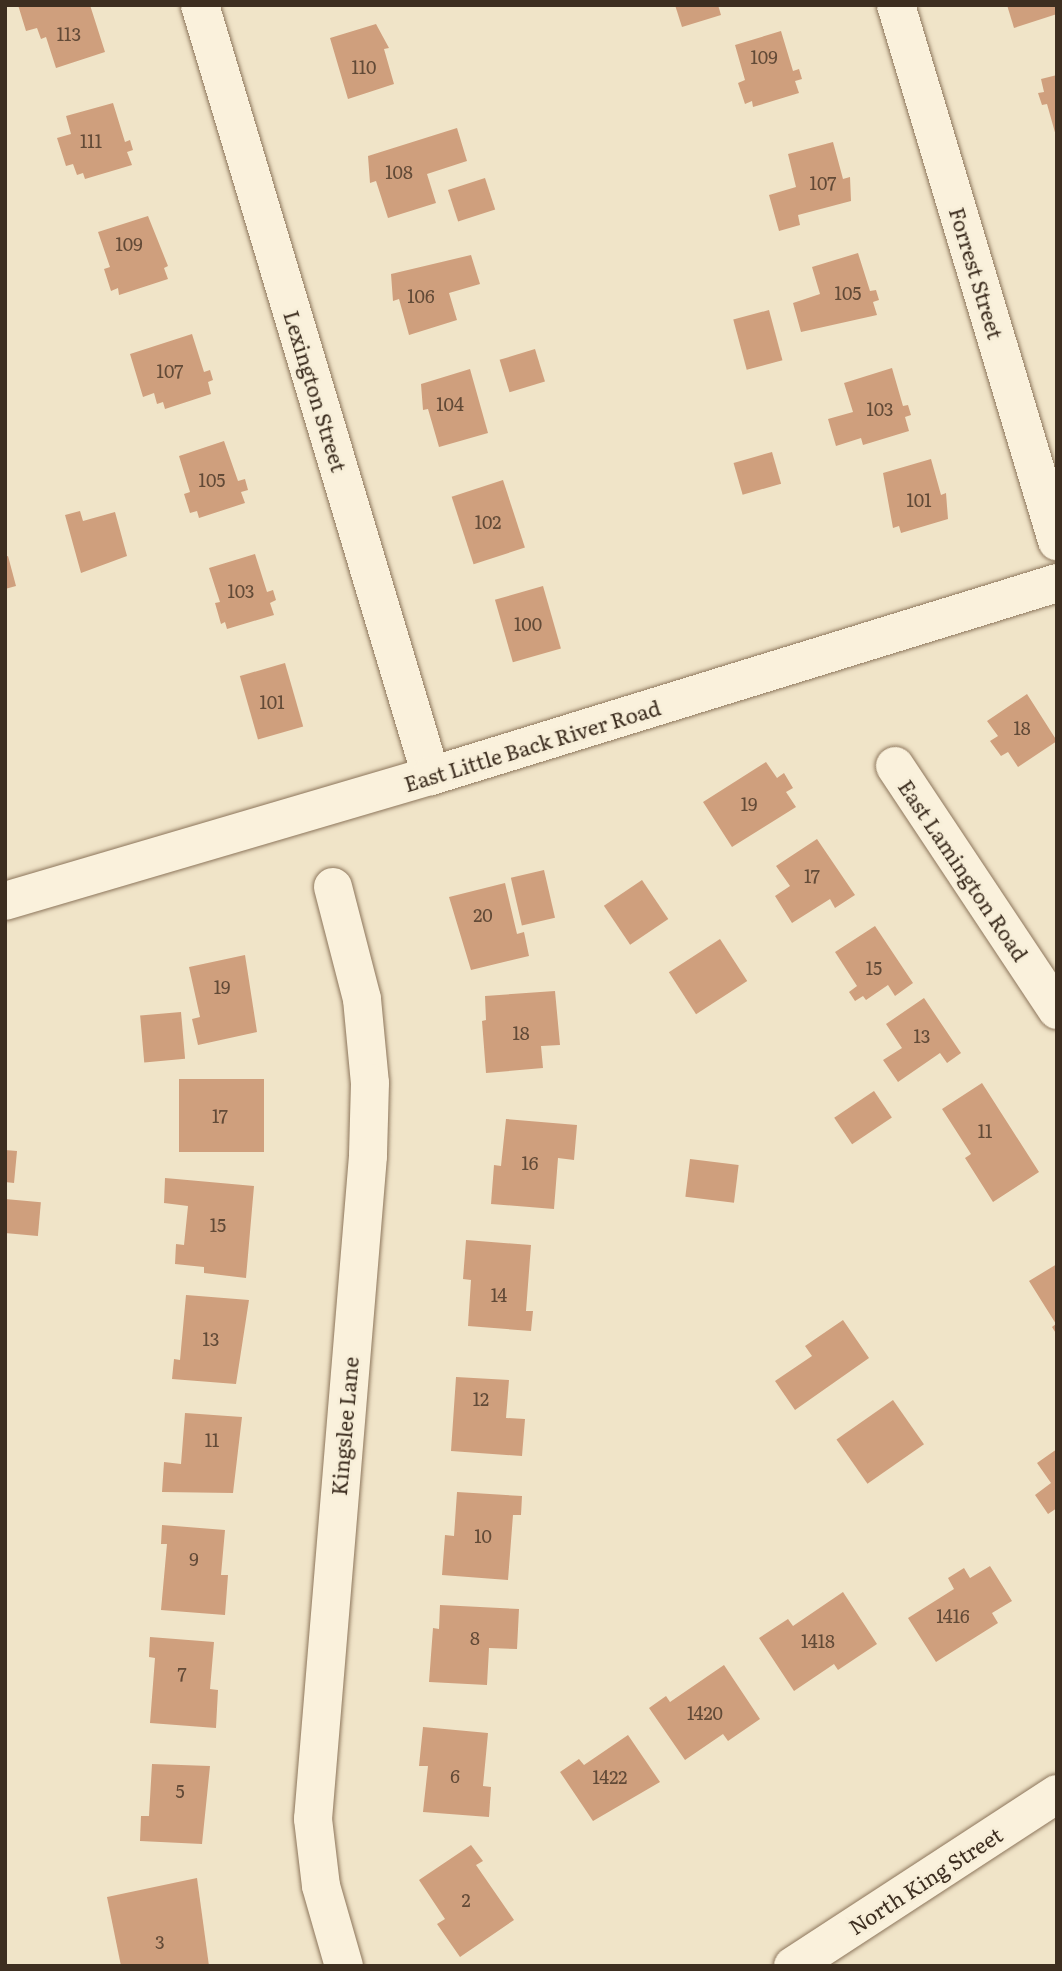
<!DOCTYPE html>
<html>
<head>
<meta charset="utf-8">
<style>
	body { margin:0 }
	#map { position:relative; width:1062px; height:1971px; overflow:hidden; background:#f0e4c8; font-family:Literata,serif }
	div>[style] { position:absolute }
	.building>* { inset:0; background:#cf9f7d; transform-origin:0 0 }
	.roads { filter:drop-shadow(0 0 2px #8d765c) drop-shadow(0 0 2px #8d765c) }
	.street>* { height:38px; margin:-19px; padding:0 19px; transform-origin:19px; border-radius:19px; background:#faf1dc }
	.secondary>* { height:38px; margin:-19px; padding:0 19px; transform-origin:19px; border-radius:19px; background:#faf1dc }
	span { translate:-50% -50%; white-space:nowrap; text-align:center; line-height:1.15; -webkit-text-stroke:5px #f7eed8; paint-order:stroke }
	.number-label { font-size:18px; color:#624a37 }
	.number-label span { -webkit-text-stroke-width:0 }
	.street-label { font-size:21px; color:#3d2e20 }
	.frame { position:absolute; inset:0; border:7px solid #3d2e20; pointer-events:none }
</style>
</head>
<body>
<div id="map">
	<div class="building">
		<i style="clip-path:polygon(18px 5px,90px 5px,105px 52px,56px 68px,46px 37px,41px 39px,37px 28px,26px 31px)"></i>
		<i style="clip-path:polygon(675px 5px,718px 5px,721px 15px,682px 27px)"></i>
		<i style="clip-path:polygon(1007px 5px,1057px 5px,1057px 14px,1014px 28px)"></i>
		<i style="clip-path:polygon(376px 24px,389px 48px,384px 49px,394px 84px,348px 99px,330px 38px)"></i>
		<i style="clip-path:polygon(781px 31px,793px 71px,799px 69px,802px 79px,795px 81px,799px 93px,753px 107px,752px 101px,745px 104px,738px 83px,745px 80px,735px 45px)"></i>
		<i style="clip-path:polygon(1057px 75px,1057px 135px,1056px 136px,1047px 104px,1042px 105px,1038px 93px,1044px 92px,1041px 79px)"></i>
		<i style="clip-path:polygon(113px 103px,125px 142px,130px 140px,133px 150px,127px 152px,132px 165px,85px 179px,83px 173px,77px 175px,73px 164px,66px 166px,57px 138px,71px 134px,66px 116px)"></i>
		<i style="clip-path:polygon(457px 128px,467px 161px,427px 174px,436px 203px,388px 218px,376px 181px,370px 183px,368px 156px)"></i>
		<i style="clip-path:polygon(833px 142px,843px 179px,850px 177px,851px 201px,798px 215px,800px 225px,779px 231px,769px 195px,796px 187px,788px 154px)"></i>
		<i style="left:485px;top:178px;width:33px;height:39px;rotate:72deg"></i>
		<i style="clip-path:polygon(148px 216px,168px 266px,164px 268px,168px 279px,119px 295px,118px 288px,111px 291px,104px 269px,110px 267px,98px 232px)"></i>
		<i style="clip-path:polygon(858px 253px,870px 291px,876px 290px,879px 300px,873px 302px,877px 315px,801px 332px,793px 303px,820px 294px,812px 267px)"></i>
		<i style="clip-path:polygon(471px 255px,480px 284px,449px 293px,457px 320px,409px 335px,399px 299px,393px 301px,391px 274px)"></i>
		<i style="left:769px;top:310px;width:52px;height:37px;rotate:75deg"></i>
		<i style="clip-path:polygon(192px 334px,204px 372px,210px 370px,213px 380px,208px 382px,211px 394px,165px 409px,163px 402px,157px 404px,154px 393px,143px 397px,130px 354px)"></i>
		<i style="left:535px;top:349px;width:34px;height:37px;rotate:73deg"></i>
		<i style="clip-path:polygon(892px 368px,903px 406px,908px 405px,911px 415px,905px 417px,909px 431px,863px 445px,861px 438px,836px 446px,828px 419px,853px 412px,844px 383px)"></i>
		<i style="clip-path:polygon(470px 369px,488px 433px,439px 447px,428px 409px,423px 410px,421px 384px)"></i>
		<i style="clip-path:polygon(224px 441px,238px 481px,245px 479px,248px 490px,241px 492px,245px 503px,199px 518px,197px 511px,190px 513px,184px 494px,190px 492px,179px 456px)"></i>
		<i style="left:772px;top:452px;width:33px;height:40px;rotate:74deg"></i>
		<i style="clip-path:polygon(931px 459px,941px 495px,946px 493px,948px 519px,901px 533px,899px 526px,893px 528px,883px 473px)"></i>
		<i style="left:503px;top:480px;width:71px;height:54px;rotate:72deg"></i>
		<i style="clip-path:polygon(80px 511px,83px 521px,115px 512px,127px 556px,81px 573px,65px 515px)"></i>
		<i style="clip-path:polygon(255px 554px,267px 592px,273px 590px,276px 600px,270px 603px,274px 615px,227px 629px,225px 622px,221px 624px,215px 603px,220px 602px,209px 568px)"></i>
		<i style="clip-path:polygon(8px 556px,16px 586px,5px 589px,5px 557px)"></i>
		<i style="left:543px;top:586px;width:65px;height:50px;rotate:74deg"></i>
		<i style="left:285px;top:663px;width:66px;height:47px;rotate:74deg"></i>
		<i style="clip-path:polygon(1027px 694px,1057px 741px,1018px 767px,1008px 752px,1001px 756px,990px 741px,998px 736px,987px 721px)"></i>
		<i style="clip-path:polygon(766px 762px,777px 778px,784px 773px,793px 788px,786px 792px,796px 807px,732px 847px,703px 802px)"></i>
		<i style="clip-path:polygon(817px 839px,855px 895px,835px 908px,830px 899px,792px 923px,775px 896px,790px 886px,776px 866px)"></i>
		<i style="left:544px;top:870px;width:49px;height:34px;rotate:77deg"></i>
		<i style="left:642px;top:880px;width:47px;height:46px;rotate:56deg"></i>
		<i style="clip-path:polygon(505px 883px,517px 934px,524px 932px,529px 956px,471px 970px,449px 897px)"></i>
		<i style="clip-path:polygon(875px 926px,913px 983px,895px 996px,888px 985px,866px 1000px,863px 996px,855px 1001px,849px 992px,857px 986px,835px 952px)"></i>
		<i style="left:720px;top:939px;width:50px;height:61px;rotate:57deg"></i>
		<i style="clip-path:polygon(245px 955px,257px 1032px,198px 1045px,192px 1019px,200px 1017px,189px 967px)"></i>
		<i style="clip-path:polygon(555px 991px,560px 1045px,541px 1046px,543px 1068px,486px 1073px,482px 1021px,486px 1020px,485px 996px)"></i>
		<i style="clip-path:polygon(924px 998px,961px 1053px,947px 1063px,940px 1053px,898px 1082px,883px 1060px,902px 1048px,886px 1024px)"></i>
		<i style="left:181px;top:1012px;width:47px;height:41px;rotate:85deg"></i>
		<i style="left:179px;top:1079px;width:85px;height:73px"></i>
		<i style="clip-path:polygon(982px 1083px,1039px 1172px,993px 1202px,965px 1158px,971px 1154px,942px 1109px)"></i>
		<i style="left:874px;top:1091px;width:32px;height:48px;rotate:56deg"></i>
		<i style="clip-path:polygon(506px 1119px,577px 1125px,574px 1160px,558px 1158px,554px 1209px,491px 1204px,494px 1165px,501px 1166px)"></i>
		<i style="clip-path:polygon(5px 1150px,17px 1151px,14px 1183px,5px 1182px)"></i>
		<i style="left:690px;top:1159px;width:49px;height:38px;rotate:7deg"></i>
		<i style="clip-path:polygon(165px 1178px,254px 1186px,246px 1278px,204px 1273px,204px 1267px,175px 1264px,176px 1244px,184px 1245px,188px 1206px,164px 1203px)"></i>
		<i style="left:5px;top:1199px;width:36px;height:34px;rotate:5deg"></i>
		<i style="clip-path:polygon(466px 1240px,531px 1245px,526px 1311px,533px 1311px,531px 1331px,468px 1326px,471px 1280px,463px 1279px)"></i>
		<i style="clip-path:polygon(1057px 1264px,1057px 1335px,1052px 1327px,1056px 1324px,1029px 1281px)"></i>
		<i style="clip-path:polygon(186px 1295px,249px 1300px,236px 1384px,172px 1379px,174px 1359px,180px 1360px)"></i>
		<i style="clip-path:polygon(843px 1320px,869px 1358px,795px 1410px,775px 1381px,812px 1356px,805px 1346px)"></i>
		<i style="clip-path:polygon(456px 1377px,509px 1380px,506px 1418px,525px 1419px,522px 1456px,451px 1451px)"></i>
		<i style="left:893px;top:1400px;width:54px;height:69px;rotate:55deg"></i>
		<i style="clip-path:polygon(185px 1413px,242px 1417px,233px 1493px,162px 1492px,164px 1462px,181px 1464px)"></i>
		<i style="clip-path:polygon(1057px 1449px,1057px 1508px,1048px 1514px,1035px 1495px,1051px 1483px,1037px 1463px)"></i>
		<i style="clip-path:polygon(457px 1492px,522px 1496px,521px 1515px,513px 1515px,508px 1580px,442px 1575px,445px 1535px,454px 1536px)"></i>
		<i style="clip-path:polygon(162px 1525px,225px 1530px,221px 1575px,228px 1575px,225px 1615px,161px 1610px,167px 1544px,161px 1544px)"></i>
		<i style="clip-path:polygon(990px 1566px,1012px 1601px,992px 1613px,998px 1623px,936px 1662px,908px 1618px,954px 1589px,948px 1578px,964px 1568px,970px 1578px)"></i>
		<i style="clip-path:polygon(843px 1592px,877px 1644px,838px 1670px,834px 1664px,794px 1691px,759px 1638px,788px 1619px,793px 1626px)"></i>
		<i style="clip-path:polygon(440px 1605px,519px 1609px,517px 1649px,489px 1648px,487px 1685px,429px 1682px,433px 1628px,439px 1629px)"></i>
		<i style="clip-path:polygon(150px 1637px,214px 1642px,210px 1689px,218px 1690px,216px 1728px,150px 1723px,155px 1658px,149px 1657px)"></i>
		<i style="clip-path:polygon(724px 1665px,760px 1719px,728px 1741px,723px 1734px,685px 1760px,649px 1708px,666px 1696px,670px 1702px)"></i>
		<i style="clip-path:polygon(423px 1727px,488px 1733px,483px 1786px,491px 1787px,489px 1817px,423px 1812px,428px 1766px,419px 1766px)"></i>
		<i style="clip-path:polygon(628px 1735px,660px 1782px,593px 1821px,560px 1772px,579px 1759px,584px 1765px)"></i>
		<i style="clip-path:polygon(152px 1764px,210px 1766px,202px 1844px,140px 1841px,141px 1816px,149px 1816px)"></i>
		<i style="clip-path:polygon(471px 1845px,483px 1861px,476px 1865px,514px 1920px,460px 1957px,437px 1924px,445px 1919px,419px 1880px)"></i>
		<i style="clip-path:polygon(197px 1878px,209px 1966px,121px 1966px,107px 1897px)"></i>
	</div>
	<div class="roads">
		<div class="street">
			<i style="left:200px;top:5px;width:805px;rotate:73.32deg"></i>
			<i style="left:896px;top:5px;width:560px;rotate:73.28deg"></i>
			<i style="left:895px;top:766px;width:293px;rotate:56.4deg"></i>
			<i style="left:333px;top:887px;width:116px;rotate:75.5deg"></i>
			<i style="left:362px;top:999px;width:84px;rotate:84.6deg"></i>
			<i style="left:370px;top:1083px;width:73px;rotate:91.6deg"></i>
			<i style="left:368px;top:1156px;width:665px;rotate:94.74deg"></i>
			<i style="left:313px;top:1819px;width:67px;rotate:83.2deg"></i>
			<i style="left:321px;top:1886px;width:83px;rotate:74deg"></i>
		</div>
		<div class="secondary">
			<i style="left:5px;top:901px;width:444px;rotate:-16.4deg"></i>
			<i style="left:431px;top:776px;width:655px;rotate:-17.13deg"></i>
			<i style="left:793px;top:1966px;width:315px;rotate:-33.1deg"></i>
		</div>
	</div>
	<div class="number-label">
		<span style="left:69px;top:34px">113</span>
		<span style="left:764px;top:57px">109</span>
		<span style="left:364px;top:67px">110</span>
		<span style="left:91px;top:141px">111</span>
		<span style="left:399px;top:172px">108</span>
		<span style="left:823px;top:183px">107</span>
		<span style="left:129px;top:244px">109</span>
		<span style="left:848px;top:293px">105</span>
		<span style="left:421px;top:296px">106</span>
		<span style="left:170px;top:371px">107</span>
		<span style="left:450px;top:404px">104</span>
		<span style="left:880px;top:409px">103</span>
		<span style="left:212px;top:480px">105</span>
		<span style="left:919px;top:500px">101</span>
		<span style="left:488px;top:522px">102</span>
		<span style="left:241px;top:591px">103</span>
		<span style="left:528px;top:624px">100</span>
		<span style="left:272px;top:702px">101</span>
		<span style="left:1022px;top:728px">18</span>
		<span style="left:749px;top:804px">19</span>
		<span style="left:812px;top:876px">17</span>
		<span style="left:483px;top:915px">20</span>
		<span style="left:874px;top:968px">15</span>
		<span style="left:222px;top:987px">19</span>
		<span style="left:521px;top:1033px">18</span>
		<span style="left:922px;top:1036px">13</span>
		<span style="left:220px;top:1116px">17</span>
		<span style="left:985px;top:1131px">11</span>
		<span style="left:530px;top:1163px">16</span>
		<span style="left:218px;top:1225px">15</span>
		<span style="left:499px;top:1295px">14</span>
		<span style="left:211px;top:1339px">13</span>
		<span style="left:481px;top:1399px">12</span>
		<span style="left:212px;top:1440px">11</span>
		<span style="left:483px;top:1536px">10</span>
		<span style="left:194px;top:1559px">9</span>
		<span style="left:953px;top:1616px">1416</span>
		<span style="left:475px;top:1638px">8</span>
		<span style="left:818px;top:1641px">1418</span>
		<span style="left:182px;top:1674px">7</span>
		<span style="left:705px;top:1713px">1420</span>
		<span style="left:455px;top:1776px">6</span>
		<span style="left:610px;top:1777px">1422</span>
		<span style="left:180px;top:1791px">5</span>
		<span style="left:466px;top:1900px">2</span>
		<span style="left:160px;top:1942px">3</span>
	</div>
	<div class="street-label">
		<span style="left:977px;top:273px;rotate:73deg">Forrest Street</span>
		<span style="left:316px;top:391px;rotate:73deg">Lexington Street</span>
		<span style="left:532px;top:745px;rotate:-17deg">East Little Back River Road</span>
		<span style="left:964px;top:870px;rotate:56deg">East Lamington Road</span>
		<span style="left:344px;top:1426px;rotate:-85deg">Kingslee Lane</span>
		<span style="left:925px;top:1880px;rotate:-33deg">North King Street</span>
	</div>
	<div class="frame"></div>
</div>
</body>
</html>
